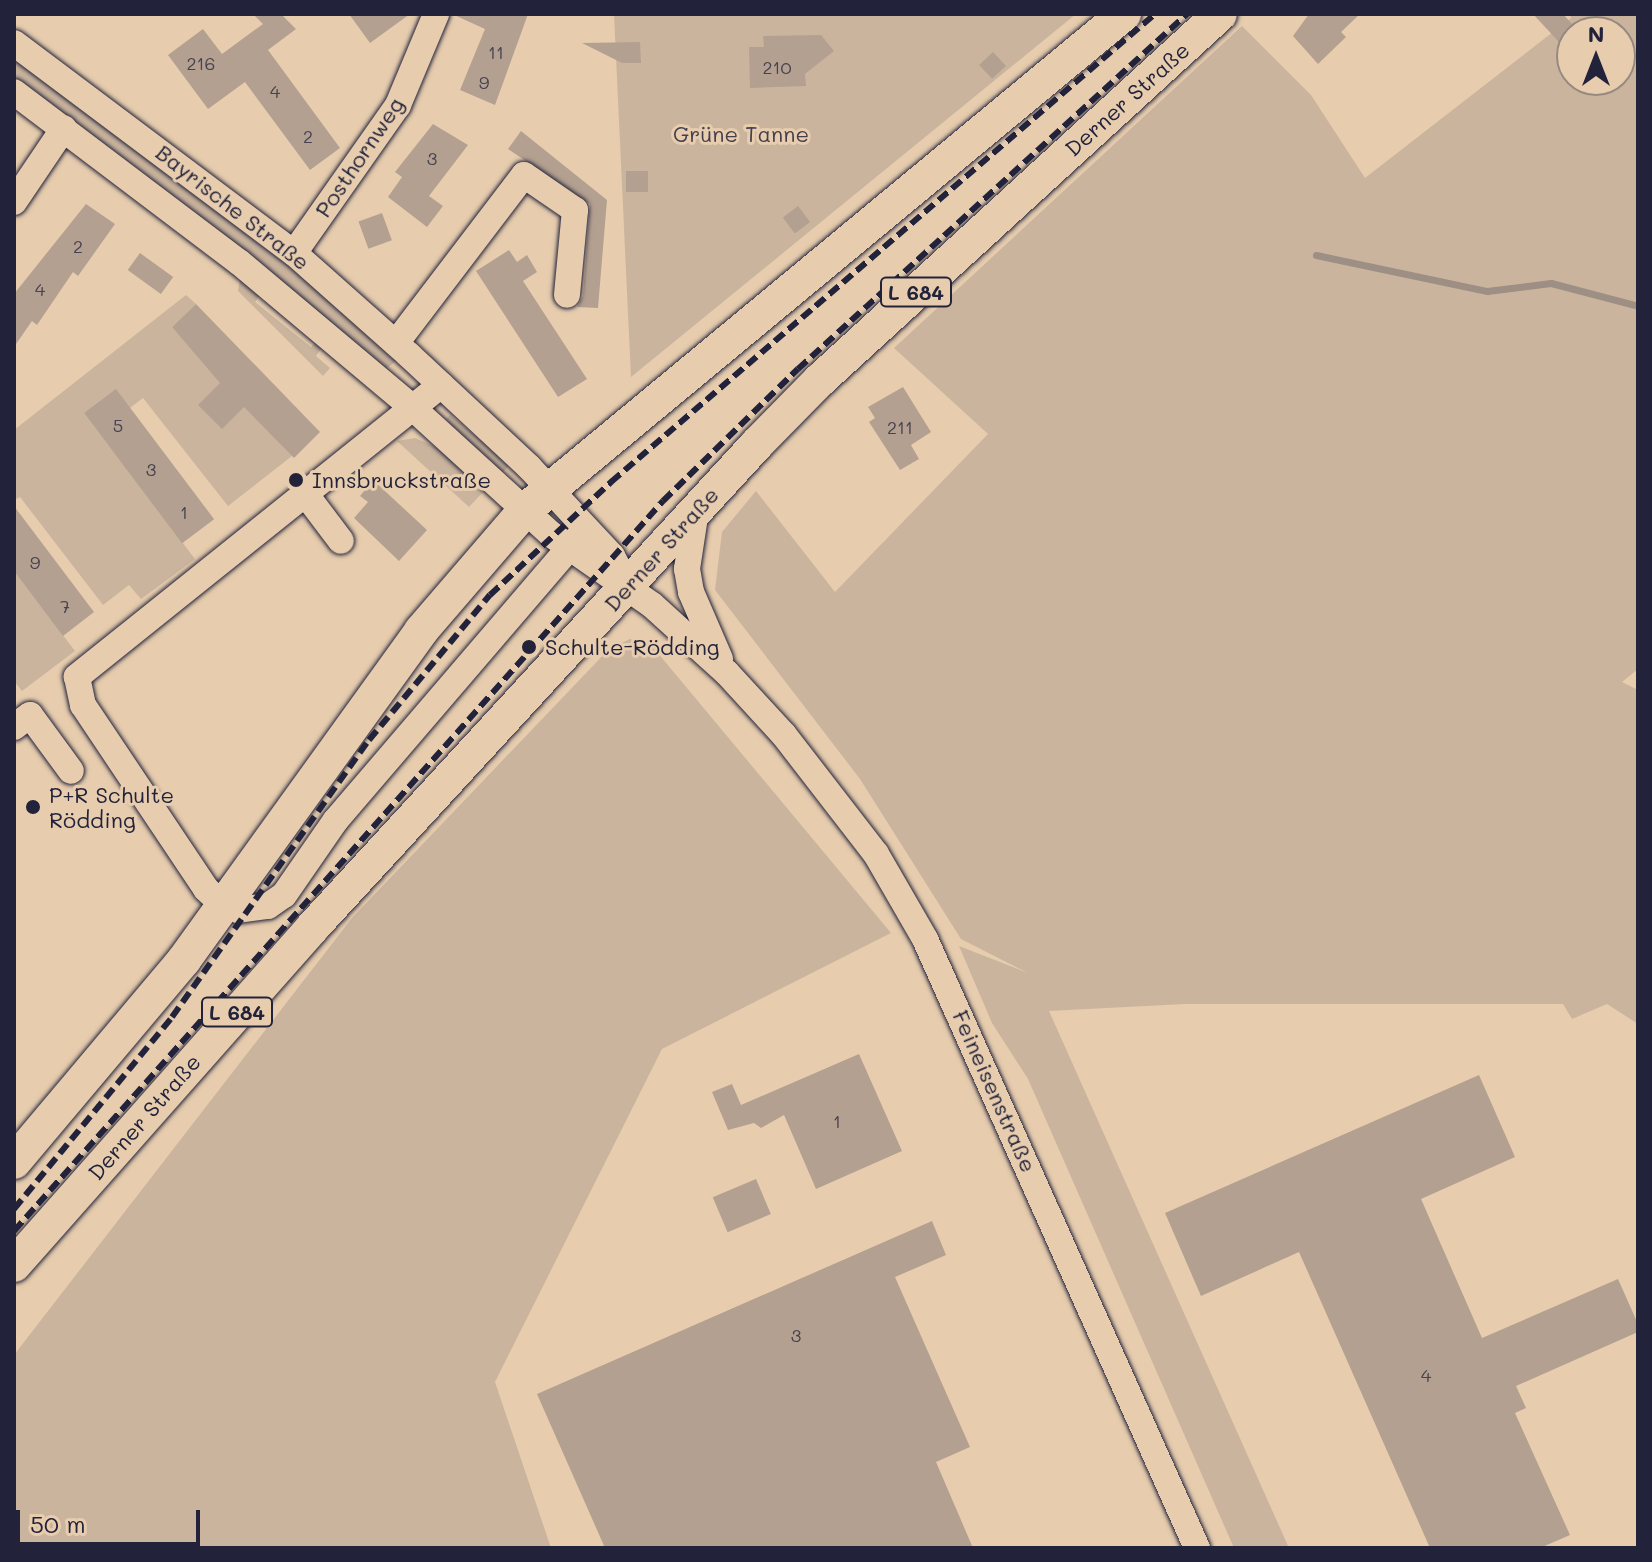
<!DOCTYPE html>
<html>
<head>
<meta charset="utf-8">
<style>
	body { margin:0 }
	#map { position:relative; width:1652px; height:1562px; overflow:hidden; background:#e7cdae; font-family:Mali,sans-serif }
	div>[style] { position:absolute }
	.green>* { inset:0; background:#cab49d }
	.stream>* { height:7px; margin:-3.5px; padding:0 3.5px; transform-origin:3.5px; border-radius:3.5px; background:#9e8f84 }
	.building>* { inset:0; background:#b4a090; transform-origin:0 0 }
	.roads { filter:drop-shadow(0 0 2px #22223b) drop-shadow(0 0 2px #22223b) }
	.minor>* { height:26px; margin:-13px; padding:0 13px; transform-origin:13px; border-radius:13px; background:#e7cdae }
	.major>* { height:34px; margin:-17px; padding:0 17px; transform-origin:17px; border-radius:17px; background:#e7cdae }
	.rail>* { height:6px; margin-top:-3px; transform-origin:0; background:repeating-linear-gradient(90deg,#22223b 0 12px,transparent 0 18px) }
	.dots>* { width:22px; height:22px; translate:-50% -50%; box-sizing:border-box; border:4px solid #e7cdae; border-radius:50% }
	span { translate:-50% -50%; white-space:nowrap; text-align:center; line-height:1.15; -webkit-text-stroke:6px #e7cdae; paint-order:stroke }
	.number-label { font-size:18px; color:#464250 }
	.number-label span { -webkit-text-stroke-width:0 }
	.shield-label span { padding:2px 6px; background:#e7cdae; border:2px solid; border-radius:6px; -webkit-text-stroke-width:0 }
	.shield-label { font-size:20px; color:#22223b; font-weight:700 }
	.street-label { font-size:22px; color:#22223b }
	.park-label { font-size:22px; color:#443f4f }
	.poi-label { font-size:22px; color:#22223b }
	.left { translate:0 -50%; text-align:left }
	.frame { position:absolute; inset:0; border:16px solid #22223b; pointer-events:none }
	.north { position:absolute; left:1556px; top:16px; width:80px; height:80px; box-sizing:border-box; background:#e7cdae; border:2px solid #988980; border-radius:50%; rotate:0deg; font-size:22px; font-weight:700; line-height:32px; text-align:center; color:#22223b }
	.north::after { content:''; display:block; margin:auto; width:28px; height:36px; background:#22223b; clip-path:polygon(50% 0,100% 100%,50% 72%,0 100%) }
	.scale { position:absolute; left:16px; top:1510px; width:184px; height:36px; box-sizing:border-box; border:4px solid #22223b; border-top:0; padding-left:10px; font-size:24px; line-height:28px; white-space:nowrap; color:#22223b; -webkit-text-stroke:6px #e7cdae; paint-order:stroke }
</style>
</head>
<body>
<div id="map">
	<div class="green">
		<i style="clip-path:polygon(614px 14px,1076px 14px,631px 377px)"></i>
		<i style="clip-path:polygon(evenodd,1570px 14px,1638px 14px,1638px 669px,1622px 682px,1638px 690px,1638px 1024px,1607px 1004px,1572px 1019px,1563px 1004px,1185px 1004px,1049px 1011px,1289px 1548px,1234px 1548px,1028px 1079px,992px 1023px,959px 946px,1028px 973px,961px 939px,860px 779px,715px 590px,722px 532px,756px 491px,835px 592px,988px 434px,894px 348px,1242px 26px,1311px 95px,1365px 178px,1571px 18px,1570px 14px,1572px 32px,1620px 32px,1620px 80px,1572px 80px,1572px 32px)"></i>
		<i style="clip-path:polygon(14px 52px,263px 238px,397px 360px,386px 369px,276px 278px,14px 81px)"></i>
		<i style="clip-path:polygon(240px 279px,260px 295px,255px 302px,311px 347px,316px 342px,323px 346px,316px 356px,330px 368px,323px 376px,238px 291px)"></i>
		<i style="clip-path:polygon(186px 295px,196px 304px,172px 327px,292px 456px,228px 506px,143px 398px,130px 408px,84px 413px,195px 559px,141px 599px,129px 585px,103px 605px,20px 497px,14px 500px,14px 430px)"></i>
		<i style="clip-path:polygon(450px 415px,510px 465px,501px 474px,459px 434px,446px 419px)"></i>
		<i style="clip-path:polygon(415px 438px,440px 449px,484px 491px,469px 507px,397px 441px)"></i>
		<i style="clip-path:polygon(14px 571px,75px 651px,22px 691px,14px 681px)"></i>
		<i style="clip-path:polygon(630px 639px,652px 646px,891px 933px,662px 1049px,495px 1382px,551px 1548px,14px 1548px,14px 1355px,352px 918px,609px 649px)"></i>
	</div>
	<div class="stream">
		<i style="left:1316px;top:255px;width:175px;rotate:11.9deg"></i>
		<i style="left:1487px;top:291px;width:64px;rotate:-7.1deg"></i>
		<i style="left:1551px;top:283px;width:90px;rotate:14.8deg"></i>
	</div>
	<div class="building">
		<i style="clip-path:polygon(253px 14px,281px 14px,296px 29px,268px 50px,340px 148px,310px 170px,245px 82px,208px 109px,168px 55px,203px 29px,222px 54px,263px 24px)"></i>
		<i style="clip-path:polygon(349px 14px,410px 14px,370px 43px)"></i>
		<i style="clip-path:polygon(452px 14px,528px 14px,495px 105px,460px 90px,485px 29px)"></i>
		<i style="clip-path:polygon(1309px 14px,1360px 14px,1341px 32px,1346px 37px,1318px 64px,1293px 36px)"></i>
		<i style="clip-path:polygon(1533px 14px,1563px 14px,1572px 24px,1572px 56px)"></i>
		<i style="clip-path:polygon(821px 35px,834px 51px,805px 74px,806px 86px,750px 88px,749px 47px,764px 47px,763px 36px)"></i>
		<i style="clip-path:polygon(640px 42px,641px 63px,622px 63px,582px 43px)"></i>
		<i style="left:993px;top:52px;width:19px;height:19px;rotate:47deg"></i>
		<i style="clip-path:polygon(433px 124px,468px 145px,429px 196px,443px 206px,427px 227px,388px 197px,402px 177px,395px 172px)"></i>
		<i style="clip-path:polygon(521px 131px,607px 200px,598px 308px,577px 307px,583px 296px,590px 204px,508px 149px)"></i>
		<i style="left:626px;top:171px;width:22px;height:21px"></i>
		<i style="clip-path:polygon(86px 204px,115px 224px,78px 276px,73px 272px,37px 325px,32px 321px,14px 347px,14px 294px)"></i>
		<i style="left:798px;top:206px;width:20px;height:19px;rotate:53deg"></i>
		<i style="left:382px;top:213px;width:29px;height:25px;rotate:70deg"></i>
		<i style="clip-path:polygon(509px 250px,517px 262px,527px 255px,537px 272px,523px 281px,587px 379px,558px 397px,476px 271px)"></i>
		<i style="left:140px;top:253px;width:41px;height:21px;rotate:36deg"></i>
		<i style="clip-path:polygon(196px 304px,320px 432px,294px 458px,244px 407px,222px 429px,198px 405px,220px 383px,172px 327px)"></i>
		<i style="clip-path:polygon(903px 387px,931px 432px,911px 445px,919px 459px,900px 470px,869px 422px,875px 418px,868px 407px)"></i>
		<i style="left:116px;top:389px;width:163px;height:40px;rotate:53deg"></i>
		<i style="clip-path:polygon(373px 480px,427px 530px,399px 561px,354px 518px,368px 502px,360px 496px)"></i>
		<i style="clip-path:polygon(14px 506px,94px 612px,63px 636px,14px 571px)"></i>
		<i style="clip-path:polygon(859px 1054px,902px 1151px,816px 1189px,784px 1115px,761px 1128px,754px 1123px,728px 1130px,712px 1092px,732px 1084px,741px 1105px)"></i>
		<i style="clip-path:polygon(1479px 1075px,1515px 1157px,1421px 1199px,1482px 1338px,1618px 1279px,1638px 1324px,1638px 1332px,1516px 1386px,1526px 1408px,1515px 1413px,1570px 1535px,1540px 1548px,1430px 1548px,1299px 1252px,1201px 1296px,1165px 1213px)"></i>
		<i style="left:756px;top:1179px;width:38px;height:47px;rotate:67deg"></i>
		<i style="clip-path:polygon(932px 1221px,946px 1255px,895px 1277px,970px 1447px,936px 1462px,973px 1548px,605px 1548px,537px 1394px)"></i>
	</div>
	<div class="roads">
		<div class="minor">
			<i style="left:14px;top:43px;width:350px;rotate:36.9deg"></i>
			<i style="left:294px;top:253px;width:154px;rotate:41.6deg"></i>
			<i style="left:409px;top:355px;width:164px;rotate:43deg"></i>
			<i style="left:529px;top:467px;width:122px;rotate:47deg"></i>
			<i style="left:612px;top:556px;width:34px;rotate:62deg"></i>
			<i style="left:14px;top:92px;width:282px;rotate:37.1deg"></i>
			<i style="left:239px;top:262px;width:229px;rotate:40deg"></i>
			<i style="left:414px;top:409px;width:187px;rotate:42.4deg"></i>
			<i style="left:552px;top:535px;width:122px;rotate:35deg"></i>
			<i style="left:652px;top:605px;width:101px;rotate:42.2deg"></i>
			<i style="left:727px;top:673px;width:84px;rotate:47.4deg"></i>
			<i style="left:784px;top:735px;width:150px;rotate:52.3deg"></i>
			<i style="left:876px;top:854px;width:98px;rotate:60deg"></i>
			<i style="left:925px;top:939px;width:667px;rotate:65.93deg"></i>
			<i style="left:14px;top:202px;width:89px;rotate:-56deg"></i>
			<i style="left:294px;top:253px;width:181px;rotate:-54.9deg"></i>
			<i style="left:398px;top:105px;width:99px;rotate:-67.3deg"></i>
			<i style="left:396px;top:343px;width:211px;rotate:-52.7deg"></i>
			<i style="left:524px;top:175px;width:62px;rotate:34.5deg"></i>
			<i style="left:575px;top:210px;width:85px;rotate:95.4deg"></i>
			<i style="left:441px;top:385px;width:467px;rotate:141.3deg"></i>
			<i style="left:77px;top:677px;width:29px;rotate:78deg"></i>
			<i style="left:83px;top:705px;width:221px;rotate:56.2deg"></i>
			<i style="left:206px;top:889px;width:23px;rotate:43deg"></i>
			<i style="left:223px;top:905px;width:16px;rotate:18deg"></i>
			<i style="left:238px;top:910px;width:30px;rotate:-8deg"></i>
			<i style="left:268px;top:906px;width:19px;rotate:-35deg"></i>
			<i style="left:284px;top:895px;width:91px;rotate:-55.3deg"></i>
			<i style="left:336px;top:820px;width:383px;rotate:-49.4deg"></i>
			<i style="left:307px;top:496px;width:56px;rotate:52.9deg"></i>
			<i style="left:696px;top:510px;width:60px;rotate:98.7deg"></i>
			<i style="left:687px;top:569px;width:23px;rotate:80deg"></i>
			<i style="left:691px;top:592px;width:73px;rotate:66.6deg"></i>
			<i style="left:14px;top:727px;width:20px;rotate:-37deg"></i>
			<i style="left:30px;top:715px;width:69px;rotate:53.8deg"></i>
		</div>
		<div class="major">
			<i style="left:14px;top:1162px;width:264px;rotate:-49.9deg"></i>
			<i style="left:184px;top:960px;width:405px;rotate:-54.2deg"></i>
			<i style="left:421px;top:631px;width:160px;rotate:-49.3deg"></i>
			<i style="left:525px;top:510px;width:778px;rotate:-39.63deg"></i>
			<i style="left:14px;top:1265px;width:450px;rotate:-48.5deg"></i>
			<i style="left:312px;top:928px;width:657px;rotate:-47.4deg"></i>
			<i style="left:757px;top:444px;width:90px;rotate:-45.5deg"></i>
			<i style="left:820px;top:380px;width:542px;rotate:-42.46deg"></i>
		</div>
	</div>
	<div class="rail">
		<i style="left:14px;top:1209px;width:249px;rotate:-50.5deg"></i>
		<i style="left:172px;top:1017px;width:340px;rotate:-54.6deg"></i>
		<i style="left:369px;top:740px;width:189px;rotate:-50.2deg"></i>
		<i style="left:490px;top:595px;width:166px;rotate:-43deg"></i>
		<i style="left:611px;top:482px;width:718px;rotate:-40.71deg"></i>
		<i style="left:14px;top:1231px;width:977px;rotate:-48.36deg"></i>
		<i style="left:663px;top:501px;width:189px;rotate:-44.4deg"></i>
		<i style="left:798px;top:369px;width:527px;rotate:-42.38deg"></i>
	</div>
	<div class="dots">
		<i style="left:296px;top:480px;background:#22223b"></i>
		<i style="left:529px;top:647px;background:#22223b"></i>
		<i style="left:33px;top:807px;background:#22223b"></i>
	</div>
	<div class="number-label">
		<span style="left:496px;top:52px">11</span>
		<span style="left:201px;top:63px">216</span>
		<span style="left:777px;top:67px">210</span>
		<span style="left:484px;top:82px">9</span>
		<span style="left:275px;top:91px">4</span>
		<span style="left:308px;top:136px">2</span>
		<span style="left:432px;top:158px">3</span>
		<span style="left:78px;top:246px">2</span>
		<span style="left:40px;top:289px">4</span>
		<span style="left:118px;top:425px">5</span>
		<span style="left:900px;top:427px">211</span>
		<span style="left:151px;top:469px">3</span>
		<span style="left:184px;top:512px">1</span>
		<span style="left:35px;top:562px">9</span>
		<span style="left:65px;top:606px">7</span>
		<span style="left:837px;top:1121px">1</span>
		<span style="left:796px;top:1335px">3</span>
		<span style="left:1426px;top:1375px">4</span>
	</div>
	<div class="shield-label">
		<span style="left:916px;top:292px">L 684</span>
		<span style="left:237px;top:1012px">L 684</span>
	</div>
	<div class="street-label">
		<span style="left:1127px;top:99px;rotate:-42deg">Derner Straße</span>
		<span style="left:359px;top:157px;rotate:-56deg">Posthornweg</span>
		<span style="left:233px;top:207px;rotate:38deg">Bayrische Straße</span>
		<span style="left:661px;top:549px;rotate:-48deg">Derner Straße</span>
		<span style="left:995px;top:1091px;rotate:66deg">Feineisenstraße</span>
		<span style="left:144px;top:1117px;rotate:-49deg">Derner Straße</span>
	</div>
	<div class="park-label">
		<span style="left:741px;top:134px">Grüne Tanne</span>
	</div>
	<div class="poi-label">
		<span class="left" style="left:312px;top:480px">Innsbruckstraße</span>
		<span class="left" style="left:545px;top:647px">Schulte-Rödding</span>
		<span class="left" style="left:49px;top:807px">P+R Schulte<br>Rödding</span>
	</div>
	<div class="frame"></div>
	<div class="north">N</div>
	<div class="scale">50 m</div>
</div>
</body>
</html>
